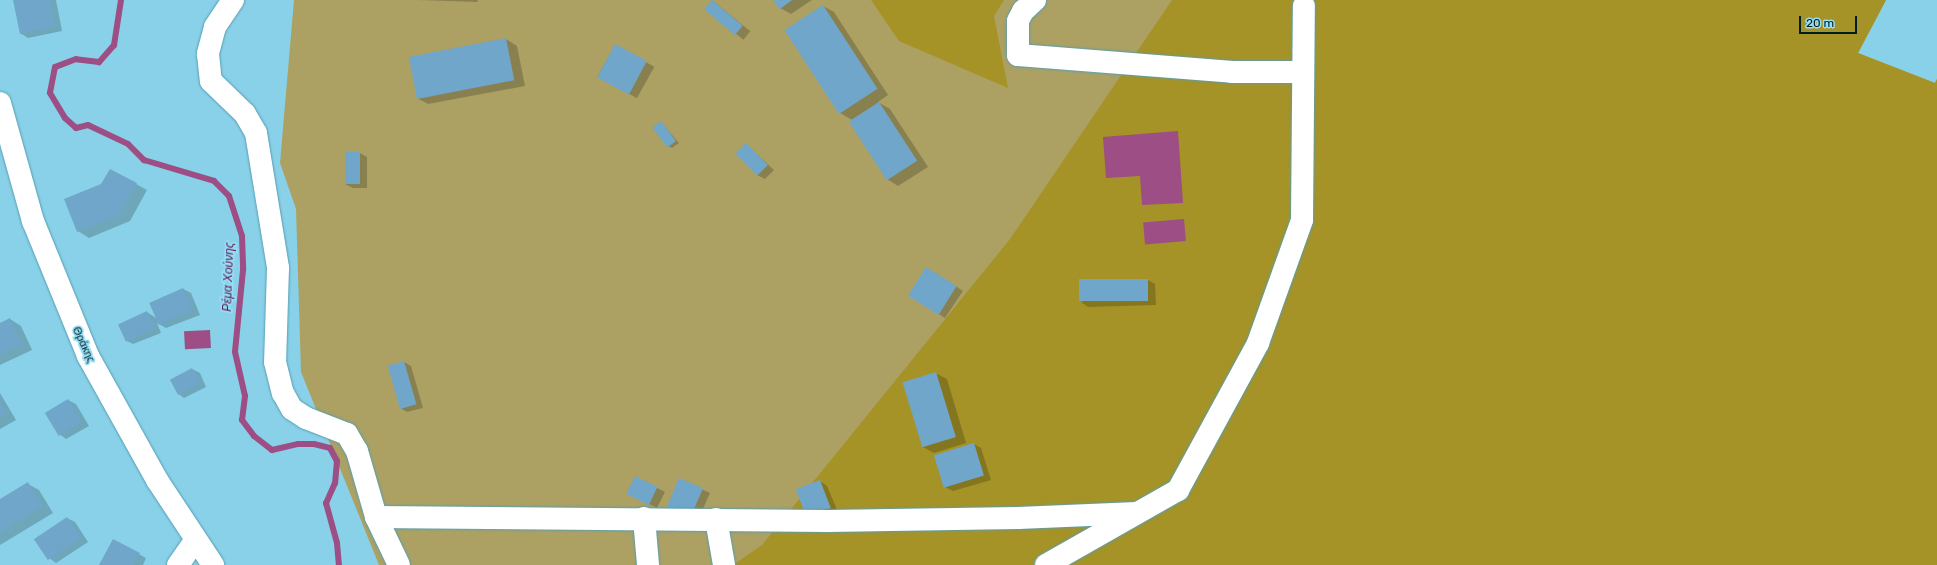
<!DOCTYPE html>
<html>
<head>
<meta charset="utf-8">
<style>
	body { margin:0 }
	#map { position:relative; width:1937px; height:565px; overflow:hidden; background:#89d1e8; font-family:Rubik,sans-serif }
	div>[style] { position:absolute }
	.green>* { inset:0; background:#aca163 }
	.forest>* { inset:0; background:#a59327 }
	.water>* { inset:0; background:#9c4e85; transform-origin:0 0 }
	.shadow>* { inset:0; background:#0003; transform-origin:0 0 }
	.stream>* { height:6px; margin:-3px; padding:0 3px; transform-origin:3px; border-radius:3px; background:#9c4e85 }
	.building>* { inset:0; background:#71a6cb; transform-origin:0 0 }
	.roads { filter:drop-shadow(0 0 1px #569eb3) drop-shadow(0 0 1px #569eb3) }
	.minor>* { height:22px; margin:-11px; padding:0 11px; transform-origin:11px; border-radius:11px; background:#fff }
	span { translate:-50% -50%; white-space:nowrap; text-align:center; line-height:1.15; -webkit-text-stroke:3.5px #96def5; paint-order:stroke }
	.street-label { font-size:11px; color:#001c24 }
	.water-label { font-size:12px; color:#5e144c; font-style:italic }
	.scale { position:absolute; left:1799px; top:16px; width:58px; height:18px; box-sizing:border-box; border:2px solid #001c24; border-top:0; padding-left:5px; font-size:12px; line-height:14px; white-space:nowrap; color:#001c24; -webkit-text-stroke:3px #96def5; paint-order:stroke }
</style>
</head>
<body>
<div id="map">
	<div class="green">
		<i style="clip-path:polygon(294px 0,1886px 0,1858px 53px,1935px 83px,1937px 79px,1937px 565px,379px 565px,301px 372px,296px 209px,280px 163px)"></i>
	</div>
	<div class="forest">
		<i style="clip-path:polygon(871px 0,1004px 0,994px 16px,1008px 88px,899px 41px)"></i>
		<i style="clip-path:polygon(1172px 0,1886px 0,1858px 53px,1935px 83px,1937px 79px,1937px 565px,733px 565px,762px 545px,1010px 239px)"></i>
	</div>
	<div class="water">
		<i style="clip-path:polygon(1178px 131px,1183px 203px,1142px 205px,1140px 176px,1106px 178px,1103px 137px)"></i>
		<i style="left:1184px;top:219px;width:22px;height:41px;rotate:85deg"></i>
		<i style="left:210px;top:330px;width:18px;height:26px;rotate:87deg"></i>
	</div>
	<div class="shadow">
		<i style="clip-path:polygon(14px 0,56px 0,62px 31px,28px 38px,20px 33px)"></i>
		<i style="clip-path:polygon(418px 0,478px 0,477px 2px)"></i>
		<i style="clip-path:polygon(775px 0,812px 0,791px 14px,780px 8px)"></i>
		<i style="left:713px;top:1px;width:48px;height:11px;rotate:39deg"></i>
		<i style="clip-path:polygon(823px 6px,834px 12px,888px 95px,878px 102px,890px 109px,928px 167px,898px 186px,887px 179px,852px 120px,840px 113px)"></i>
		<i style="clip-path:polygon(506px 39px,517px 46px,525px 86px,428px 104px,417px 98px)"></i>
		<i style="left:615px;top:45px;width:45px;height:36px;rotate:29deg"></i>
		<i style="clip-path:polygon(661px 122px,679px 143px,672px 148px,668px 146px)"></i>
		<i style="clip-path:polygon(746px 144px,774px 170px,765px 179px,757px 175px)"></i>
		<i style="clip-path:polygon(360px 153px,367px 157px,367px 188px,353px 188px,345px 184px)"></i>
		<i style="clip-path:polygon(136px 184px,147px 190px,130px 221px,89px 238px,78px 231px)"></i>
		<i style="clip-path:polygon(934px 272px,963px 291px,945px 318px,909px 295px)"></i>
		<i style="clip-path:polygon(1148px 280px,1155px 284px,1156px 305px,1088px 307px,1081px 302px)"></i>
		<i style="clip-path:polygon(183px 289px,191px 293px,200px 315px,166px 328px,157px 323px,161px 333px,133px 344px,125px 340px,147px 312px,156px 318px)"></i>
		<i style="clip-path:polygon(10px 319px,21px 326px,32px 350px,0 365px,0 324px)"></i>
		<i style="clip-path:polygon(404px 362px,411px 366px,423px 408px,407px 412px,400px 408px)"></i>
		<i style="clip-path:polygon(192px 369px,200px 373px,206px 387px,184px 398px,177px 393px)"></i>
		<i style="clip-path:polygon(935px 373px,947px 379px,966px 443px,934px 453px,923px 447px)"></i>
		<i style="clip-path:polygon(0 393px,16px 420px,0 429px)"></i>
		<i style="clip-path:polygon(68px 400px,76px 404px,89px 426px,66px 439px,59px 434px)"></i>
		<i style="clip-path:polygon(974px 444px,981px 448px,991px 480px,953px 491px,945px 487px)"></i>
		<i style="clip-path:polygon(636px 477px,665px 492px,657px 508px,635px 497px)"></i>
		<i style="clip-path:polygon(680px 479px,710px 493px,697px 522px)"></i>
		<i style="clip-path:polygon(820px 481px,827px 486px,838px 512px,815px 521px)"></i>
		<i style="clip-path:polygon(28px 484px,39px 490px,53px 513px,0 545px,0 500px)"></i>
		<i style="clip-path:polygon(67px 518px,75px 522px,88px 542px,56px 563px,49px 558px)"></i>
		<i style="clip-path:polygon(113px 540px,146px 558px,143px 565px,100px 565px)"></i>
	</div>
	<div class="stream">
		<i style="left:121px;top:0;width:46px;rotate:98.8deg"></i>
		<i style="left:114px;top:45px;width:23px;rotate:131deg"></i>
		<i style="left:99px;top:62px;width:23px;rotate:-173deg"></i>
		<i style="left:76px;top:59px;width:22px;rotate:159deg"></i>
		<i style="left:55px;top:67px;width:26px;rotate:101deg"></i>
		<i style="left:50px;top:93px;width:29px;rotate:59deg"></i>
		<i style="left:65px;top:118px;width:15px;rotate:42deg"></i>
		<i style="left:76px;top:128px;width:12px;rotate:-14deg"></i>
		<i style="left:88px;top:125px;width:44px;rotate:25.4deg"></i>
		<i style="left:128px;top:144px;width:23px;rotate:45deg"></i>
		<i style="left:144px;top:160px;width:73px;rotate:16.7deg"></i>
		<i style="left:214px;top:181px;width:21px;rotate:45deg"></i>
		<i style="left:229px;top:196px;width:42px;rotate:72deg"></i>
		<i style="left:242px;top:236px;width:34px;rotate:88deg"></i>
		<i style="left:243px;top:270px;width:82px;rotate:95.6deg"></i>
		<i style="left:235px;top:352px;width:45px;rotate:77.2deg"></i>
		<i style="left:245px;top:396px;width:24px;rotate:97deg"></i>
		<i style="left:242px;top:420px;width:20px;rotate:53deg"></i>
		<i style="left:254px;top:436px;width:23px;rotate:38deg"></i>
		<i style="left:272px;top:450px;width:27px;rotate:-13deg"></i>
		<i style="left:298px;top:444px;width:16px"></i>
		<i style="left:314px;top:444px;width:16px;rotate:14deg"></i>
		<i style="left:330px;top:448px;width:15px;rotate:62deg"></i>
		<i style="left:337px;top:461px;width:22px;rotate:95deg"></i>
		<i style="left:335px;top:483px;width:22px;rotate:114deg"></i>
		<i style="left:326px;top:503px;width:41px;rotate:74.6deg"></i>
		<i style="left:337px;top:543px;width:22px;rotate:85deg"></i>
	</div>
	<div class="building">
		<i style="clip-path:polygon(13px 0,50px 0,55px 27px,20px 34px)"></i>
		<i style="left:712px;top:0;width:40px;height:12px;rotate:40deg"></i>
		<i style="clip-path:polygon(773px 0,792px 0,780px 9px)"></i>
		<i style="left:823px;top:5px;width:100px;height:46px;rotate:57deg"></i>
		<i style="left:506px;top:38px;width:43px;height:99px;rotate:79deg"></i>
		<i style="left:615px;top:44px;width:36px;height:38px;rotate:28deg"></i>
		<i style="left:879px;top:102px;width:70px;height:36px;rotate:57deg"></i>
		<i style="left:661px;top:121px;width:25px;height:11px;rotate:53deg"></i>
		<i style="left:746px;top:143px;width:31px;height:15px;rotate:45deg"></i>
		<i style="left:345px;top:152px;width:15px;height:32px"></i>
		<i style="clip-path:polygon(110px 169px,137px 183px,119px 215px,77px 232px,64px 199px,101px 184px)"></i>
		<i style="left:926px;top:267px;width:36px;height:34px;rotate:32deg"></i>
		<i style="left:1148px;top:279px;width:22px;height:69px;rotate:90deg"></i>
		<i style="left:183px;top:288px;width:24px;height:37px;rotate:66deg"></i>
		<i style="left:147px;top:311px;width:19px;height:32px;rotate:65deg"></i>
		<i style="clip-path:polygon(10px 318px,22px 344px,0 354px,0 323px)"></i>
		<i style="left:404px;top:361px;width:45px;height:17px;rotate:74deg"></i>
		<i style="left:192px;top:368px;width:17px;height:25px;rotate:62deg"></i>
		<i style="left:936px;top:372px;width:68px;height:35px;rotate:73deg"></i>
		<i style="left:68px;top:399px;width:27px;height:27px;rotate:59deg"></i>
		<i style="clip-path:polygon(0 403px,6px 414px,0 417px)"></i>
		<i style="left:974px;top:443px;width:34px;height:42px;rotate:73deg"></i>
		<i style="left:635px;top:476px;width:25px;height:20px;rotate:26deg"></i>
		<i style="left:679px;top:478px;width:26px;height:33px;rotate:23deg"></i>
		<i style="left:820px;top:480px;width:30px;height:26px;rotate:69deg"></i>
		<i style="clip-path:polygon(28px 482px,43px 506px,0 532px,0 499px)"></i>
		<i style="left:67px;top:517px;width:25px;height:40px;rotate:56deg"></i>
		<i style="clip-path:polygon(113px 539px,140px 553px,133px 565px,99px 565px)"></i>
	</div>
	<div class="roads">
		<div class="minor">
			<i style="left:233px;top:0;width:32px;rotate:124deg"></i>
			<i style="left:215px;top:27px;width:28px;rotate:105deg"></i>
			<i style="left:208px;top:54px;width:27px;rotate:84deg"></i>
			<i style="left:211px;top:81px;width:47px;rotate:44.1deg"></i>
			<i style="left:245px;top:114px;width:22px;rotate:60deg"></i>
			<i style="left:256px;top:133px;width:137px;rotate:80.7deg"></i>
			<i style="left:278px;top:268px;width:94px;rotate:91.8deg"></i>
			<i style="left:275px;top:362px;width:32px;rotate:76deg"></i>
			<i style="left:283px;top:393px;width:18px;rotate:61deg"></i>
			<i style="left:292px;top:409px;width:17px;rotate:33deg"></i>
			<i style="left:306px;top:418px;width:44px;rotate:21.3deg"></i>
			<i style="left:347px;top:434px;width:20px;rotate:60deg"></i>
			<i style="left:357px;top:451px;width:69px;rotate:73.9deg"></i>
			<i style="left:376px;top:517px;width:53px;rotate:64.4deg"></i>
			<i style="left:1035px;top:0;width:16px;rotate:137deg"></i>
			<i style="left:1023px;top:11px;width:11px;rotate:117deg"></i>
			<i style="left:1018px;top:21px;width:34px;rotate:90deg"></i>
			<i style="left:1018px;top:55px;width:215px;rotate:4.5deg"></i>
			<i style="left:1232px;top:72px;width:71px"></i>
			<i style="left:0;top:103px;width:123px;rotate:74.4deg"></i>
			<i style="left:33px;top:221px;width:146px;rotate:67.8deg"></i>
			<i style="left:88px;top:356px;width:142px;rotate:60.9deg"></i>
			<i style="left:157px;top:480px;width:102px;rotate:56.6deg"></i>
			<i style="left:376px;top:517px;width:451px;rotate:0.5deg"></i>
			<i style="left:827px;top:521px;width:191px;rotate:-0.9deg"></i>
			<i style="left:1018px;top:518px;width:119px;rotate:-2.4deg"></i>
			<i style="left:644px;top:518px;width:47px;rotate:85.1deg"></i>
			<i style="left:716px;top:519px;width:47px;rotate:80.1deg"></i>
			<i style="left:178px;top:565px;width:29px;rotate:-55deg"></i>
			<i style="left:1046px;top:565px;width:152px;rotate:-29.6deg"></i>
			<i style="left:1178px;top:490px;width:167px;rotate:-61.4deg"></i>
			<i style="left:1258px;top:343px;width:131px;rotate:-70.3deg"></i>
			<i style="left:1302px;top:220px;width:214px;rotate:-89.5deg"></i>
		</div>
	</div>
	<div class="street-label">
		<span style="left:83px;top:345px;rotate:65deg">Θράκης</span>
	</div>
	<div class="water-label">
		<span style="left:229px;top:277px;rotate:-88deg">Ρέμα Χούνης</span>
	</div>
	<div class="scale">20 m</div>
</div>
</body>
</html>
